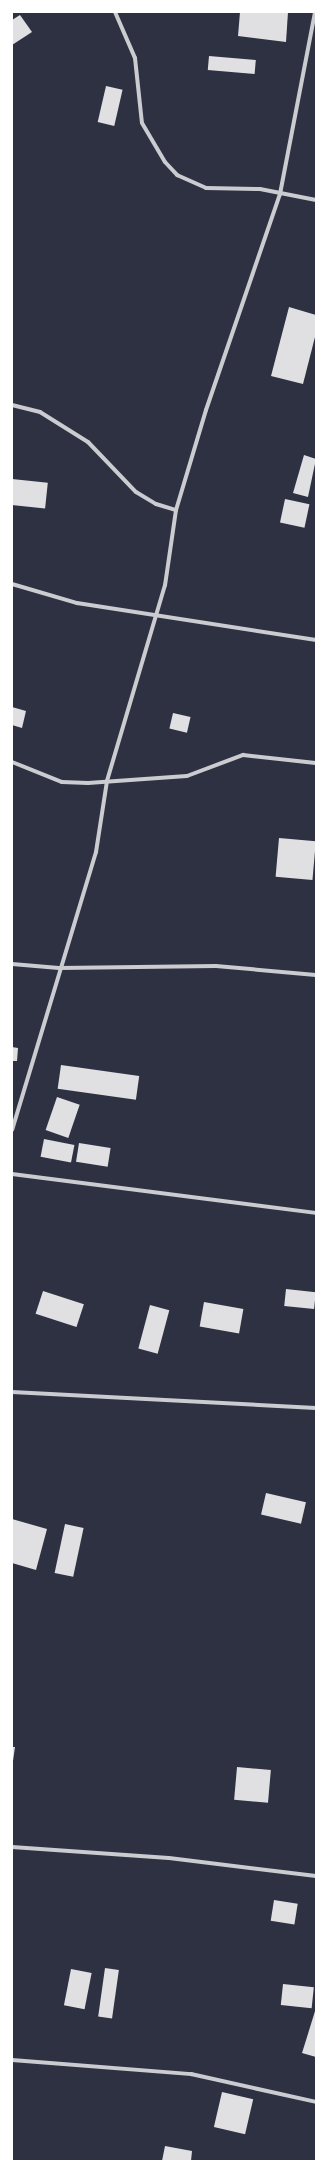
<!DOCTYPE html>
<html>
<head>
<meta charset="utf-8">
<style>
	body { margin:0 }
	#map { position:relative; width:328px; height:2173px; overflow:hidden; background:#2d3142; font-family:"Exo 2",sans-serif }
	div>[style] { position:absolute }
	.building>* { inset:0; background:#e0e0e3; transform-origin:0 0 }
	.minor>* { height:4px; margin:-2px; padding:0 2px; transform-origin:2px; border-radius:2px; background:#caccd0 }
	span { translate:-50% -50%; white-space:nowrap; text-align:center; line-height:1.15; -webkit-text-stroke:3px #fff; paint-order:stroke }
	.frame { position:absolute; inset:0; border:13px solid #fff; pointer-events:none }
</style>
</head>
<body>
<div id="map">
	<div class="building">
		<i style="clip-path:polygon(240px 12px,288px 12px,286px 42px,238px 36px)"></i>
		<i style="clip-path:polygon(20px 15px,32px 32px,12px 45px,12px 20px)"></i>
		<i style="left:209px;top:56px;width:47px;height:14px;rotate:5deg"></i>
		<i style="left:106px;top:86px;width:17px;height:37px;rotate:13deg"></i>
		<i style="clip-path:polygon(289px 307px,316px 315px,316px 333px,303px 384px,271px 376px)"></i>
		<i style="clip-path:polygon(304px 455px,316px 459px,308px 497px,293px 493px)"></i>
		<i style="left:12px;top:479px;width:36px;height:26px;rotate:6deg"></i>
		<i style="left:285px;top:499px;width:25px;height:24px;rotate:12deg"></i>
		<i style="clip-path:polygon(12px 707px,26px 711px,22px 728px,12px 725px)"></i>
		<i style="left:173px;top:713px;width:18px;height:16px;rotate:13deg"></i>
		<i style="left:279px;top:838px;width:37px;height:39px;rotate:5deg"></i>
		<i style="clip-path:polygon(12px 1047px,18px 1048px,17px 1061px,12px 1061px)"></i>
		<i style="left:61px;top:1065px;width:79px;height:24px;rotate:8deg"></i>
		<i style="left:57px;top:1097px;width:24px;height:35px;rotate:19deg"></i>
		<i style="left:44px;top:1139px;width:31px;height:18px;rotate:11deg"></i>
		<i style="left:79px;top:1143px;width:32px;height:19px;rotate:9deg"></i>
		<i style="left:286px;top:1289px;width:30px;height:17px;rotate:6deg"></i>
		<i style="left:43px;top:1291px;width:43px;height:24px;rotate:18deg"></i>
		<i style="left:204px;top:1302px;width:40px;height:25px;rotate:10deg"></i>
		<i style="left:150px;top:1305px;width:20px;height:45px;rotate:15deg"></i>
		<i style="left:266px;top:1493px;width:41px;height:22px;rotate:13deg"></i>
		<i style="clip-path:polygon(12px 1519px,47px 1529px,36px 1570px,12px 1563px)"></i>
		<i style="left:65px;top:1524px;width:19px;height:50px;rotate:12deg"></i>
		<i style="clip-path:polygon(12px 1747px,15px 1747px,13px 1761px,12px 1761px)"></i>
		<i style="left:237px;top:1767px;width:34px;height:33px;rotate:5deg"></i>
		<i style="left:274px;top:1900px;width:24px;height:21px;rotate:9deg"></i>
		<i style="left:105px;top:1968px;width:14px;height:49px;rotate:8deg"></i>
		<i style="left:71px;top:1969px;width:21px;height:37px;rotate:11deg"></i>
		<i style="left:283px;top:1984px;width:31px;height:21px;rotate:6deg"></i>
		<i style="clip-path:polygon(316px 2008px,316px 2057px,302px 2053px)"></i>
		<i style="left:222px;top:2092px;width:32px;height:36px;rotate:13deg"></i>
		<i style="clip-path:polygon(165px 2146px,192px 2151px,191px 2161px,162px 2161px)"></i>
	</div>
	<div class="minor">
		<i style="left:115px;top:12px;width:50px;rotate:66.5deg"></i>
		<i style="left:135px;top:58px;width:65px;rotate:83.9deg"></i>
		<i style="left:142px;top:123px;width:45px;rotate:59.5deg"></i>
		<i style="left:165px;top:162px;width:18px;rotate:47deg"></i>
		<i style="left:177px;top:175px;width:32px;rotate:24deg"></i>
		<i style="left:206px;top:188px;width:54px;rotate:1.1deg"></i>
		<i style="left:260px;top:189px;width:57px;rotate:11.1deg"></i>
		<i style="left:12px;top:405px;width:29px;rotate:14deg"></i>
		<i style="left:40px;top:412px;width:57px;rotate:32deg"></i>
		<i style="left:88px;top:442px;width:69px;rotate:46.2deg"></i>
		<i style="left:136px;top:492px;width:23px;rotate:31deg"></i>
		<i style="left:156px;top:504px;width:21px;rotate:17deg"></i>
		<i style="left:176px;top:510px;width:76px;rotate:98.3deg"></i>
		<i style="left:165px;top:585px;width:204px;rotate:106.5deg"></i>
		<i style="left:107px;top:781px;width:72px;rotate:98.8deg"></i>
		<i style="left:96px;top:852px;width:290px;rotate:106.8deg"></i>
		<i style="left:176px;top:510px;width:104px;rotate:-73.3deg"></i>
		<i style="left:206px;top:410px;width:228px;rotate:-71.1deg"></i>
		<i style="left:280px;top:194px;width:185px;rotate:-79.1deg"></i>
		<i style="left:12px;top:584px;width:68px;rotate:16.3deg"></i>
		<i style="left:77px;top:603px;width:242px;rotate:8.8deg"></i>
		<i style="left:12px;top:762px;width:54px;rotate:21.8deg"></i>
		<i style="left:62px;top:782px;width:26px;rotate:2deg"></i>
		<i style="left:88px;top:783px;width:99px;rotate:-4deg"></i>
		<i style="left:187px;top:776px;width:60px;rotate:-20.6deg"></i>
		<i style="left:243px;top:755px;width:73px;rotate:6.3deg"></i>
		<i style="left:12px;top:964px;width:47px;rotate:4.9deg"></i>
		<i style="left:59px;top:968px;width:157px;rotate:-0.7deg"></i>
		<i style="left:216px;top:966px;width:100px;rotate:5.1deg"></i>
		<i style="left:12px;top:1174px;width:306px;rotate:7.3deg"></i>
		<i style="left:12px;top:1392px;width:304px;rotate:3deg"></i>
		<i style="left:12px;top:1847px;width:157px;rotate:4deg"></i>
		<i style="left:169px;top:1858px;width:148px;rotate:7deg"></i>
		<i style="left:12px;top:2060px;width:180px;rotate:4.5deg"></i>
		<i style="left:191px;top:2074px;width:128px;rotate:12.6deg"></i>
	</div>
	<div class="frame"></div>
</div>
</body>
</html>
